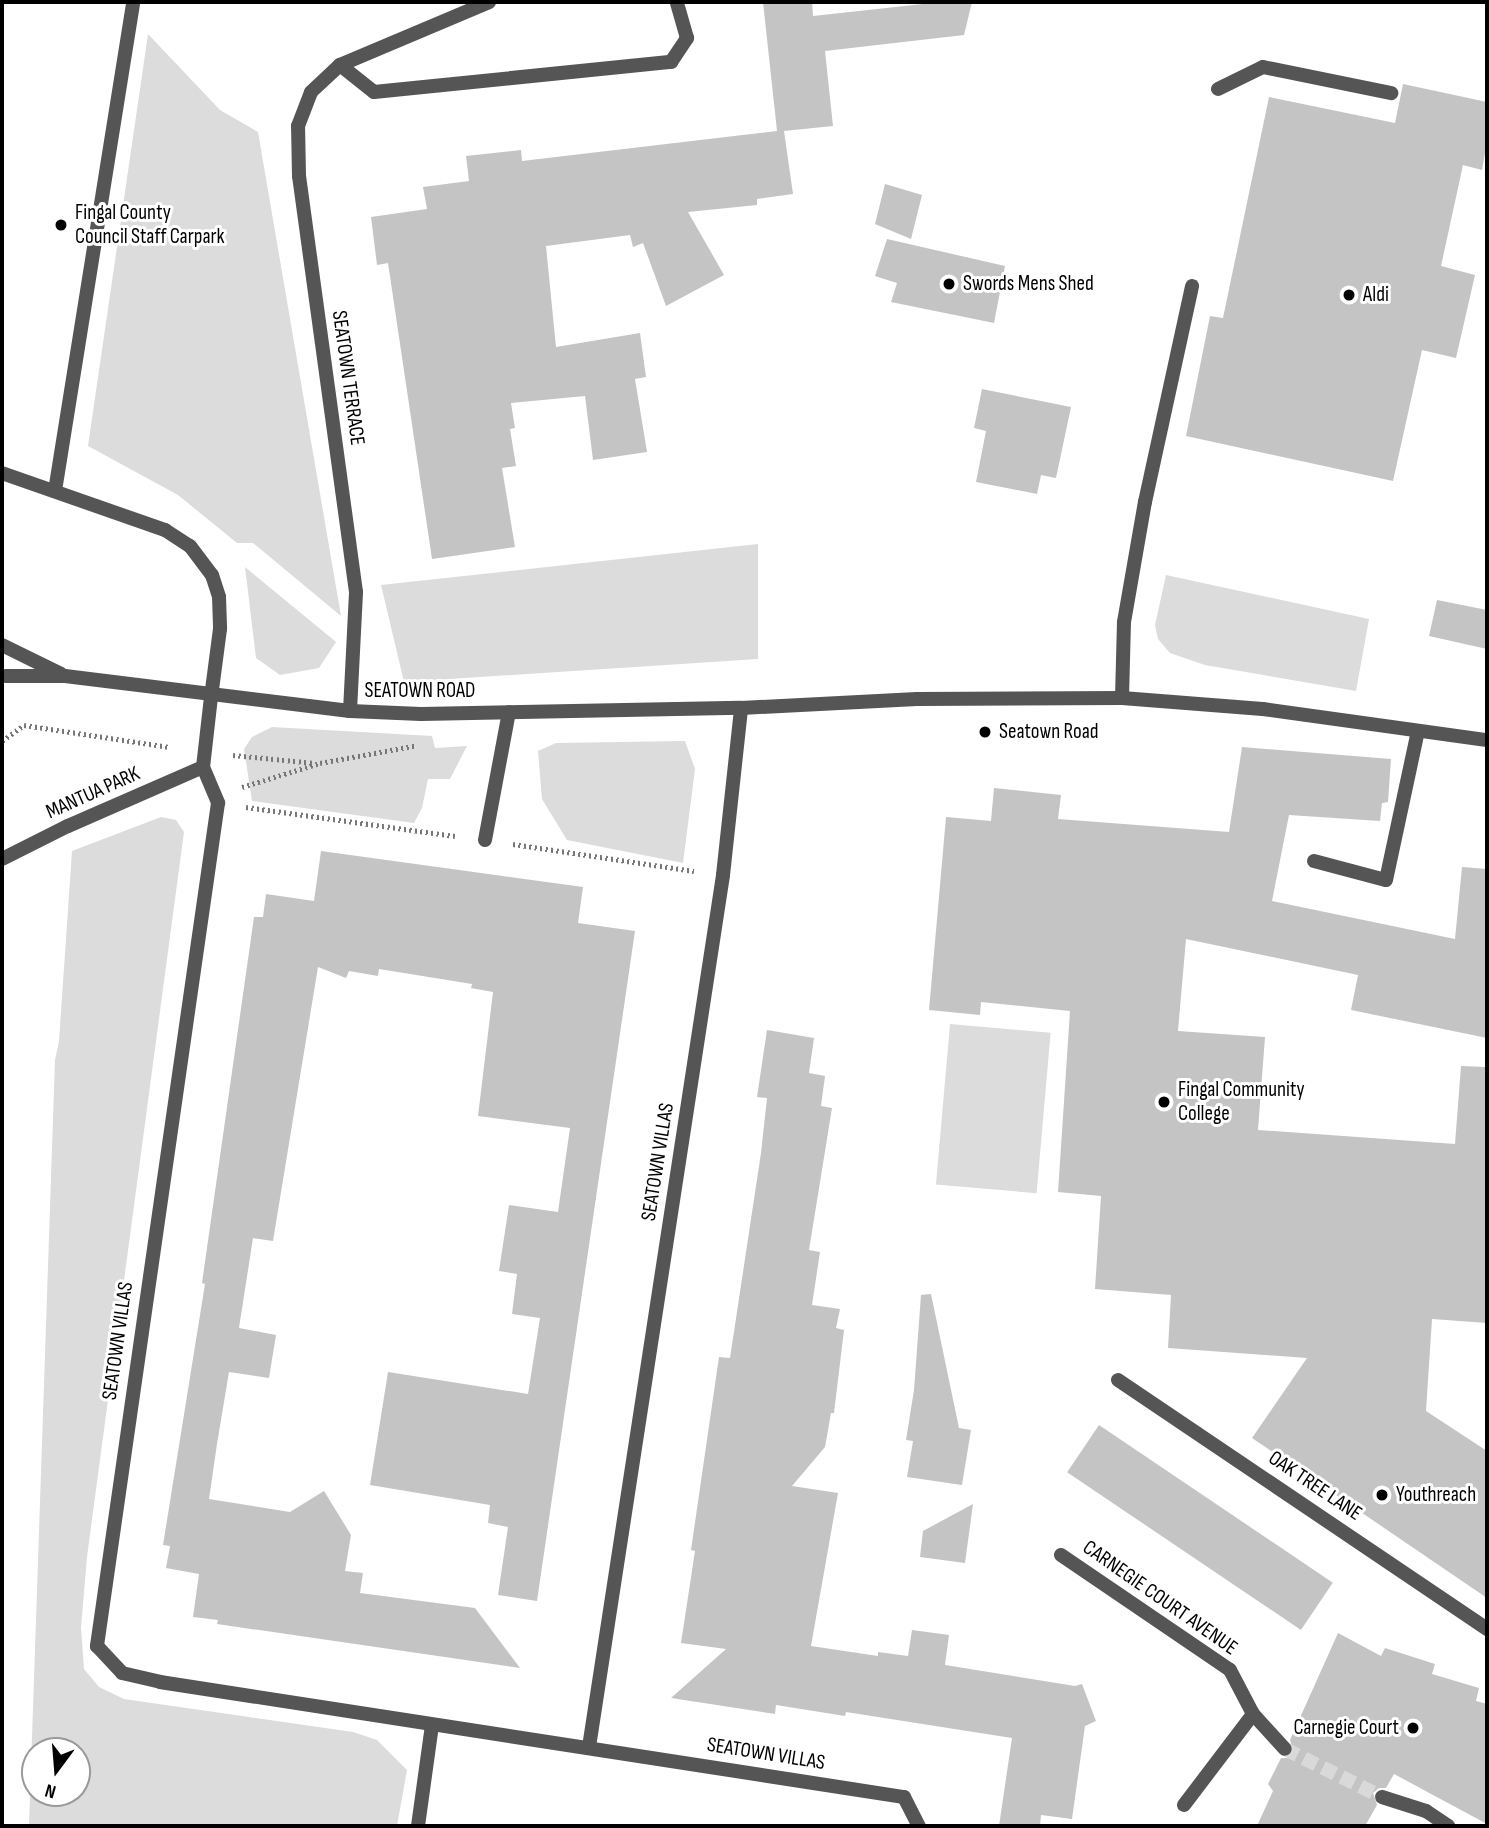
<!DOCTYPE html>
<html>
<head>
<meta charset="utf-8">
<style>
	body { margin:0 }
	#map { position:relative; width:1489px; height:1828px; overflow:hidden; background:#fff; font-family:"Sofia Sans Condensed",sans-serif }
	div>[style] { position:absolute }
	.green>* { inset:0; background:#dcdcdc; transform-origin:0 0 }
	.building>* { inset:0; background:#c4c4c4; transform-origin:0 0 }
	.minor-tunnel>* { height:14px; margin-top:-7px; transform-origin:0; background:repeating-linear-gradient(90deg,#d9d9d9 0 14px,transparent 0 21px) }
	.path>* { height:4.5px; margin-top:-2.25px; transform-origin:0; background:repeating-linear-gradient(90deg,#777 0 2px,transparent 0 5.5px) }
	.service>* { height:14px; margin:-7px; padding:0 7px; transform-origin:7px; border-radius:7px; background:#555 }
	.minor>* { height:14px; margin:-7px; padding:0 7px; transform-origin:7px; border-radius:7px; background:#555 }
	.dots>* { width:19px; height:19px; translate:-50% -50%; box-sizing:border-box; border:4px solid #fff; border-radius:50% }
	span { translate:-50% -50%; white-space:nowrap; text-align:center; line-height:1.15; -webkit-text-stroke:6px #fff; paint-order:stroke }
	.poi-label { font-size:21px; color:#000 }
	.left { translate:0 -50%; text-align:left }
	.right { translate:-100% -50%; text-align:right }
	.street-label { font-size:21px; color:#000 }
	.frame { position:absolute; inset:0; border:4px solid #000; pointer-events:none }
	.north { position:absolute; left:21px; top:1737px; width:70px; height:70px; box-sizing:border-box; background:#fff; border:2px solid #999; border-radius:50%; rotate:196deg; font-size:19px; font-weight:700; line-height:28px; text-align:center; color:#000 }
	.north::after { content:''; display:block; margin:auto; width:24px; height:32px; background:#000; clip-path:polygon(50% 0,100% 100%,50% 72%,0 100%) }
</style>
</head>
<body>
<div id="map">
	<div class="green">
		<i style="clip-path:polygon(148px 34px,220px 110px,258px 132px,341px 616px,253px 543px,237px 543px,178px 495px,88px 446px)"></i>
		<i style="clip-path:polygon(758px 544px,758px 659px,404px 682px,381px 585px)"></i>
		<i style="clip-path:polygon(245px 567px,336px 642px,319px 668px,280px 675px,256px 658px)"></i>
		<i style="clip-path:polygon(1166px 575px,1369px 619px,1356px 691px,1205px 665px,1170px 653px,1158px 639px,1155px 625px)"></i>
		<i style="clip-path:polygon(272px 727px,432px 736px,435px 748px,467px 746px,450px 779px,428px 779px,422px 808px,414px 823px,252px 801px,244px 749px,252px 737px)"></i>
		<i style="clip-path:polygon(685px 741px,695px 769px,683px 863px,567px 840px,542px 799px,538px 751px,556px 743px)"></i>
		<i style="clip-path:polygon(evenodd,161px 817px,176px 820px,184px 832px,87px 1557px,81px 1628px,84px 1669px,99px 1687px,124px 1699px,353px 1732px,377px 1740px,407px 1770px,397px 1826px,29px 1826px,55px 1060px,59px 1041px,72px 851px,161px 817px,77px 1751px,77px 1793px,35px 1793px,35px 1751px,77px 1751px)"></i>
		<i style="left:950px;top:1024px;width:101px;height:161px;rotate:5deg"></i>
	</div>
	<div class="building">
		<i style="clip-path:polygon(763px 2px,812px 2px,813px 16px,941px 2px,972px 2px,964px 35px,825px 51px,833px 126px,784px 131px,793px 194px,757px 199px,757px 205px,688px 212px,724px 275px,666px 306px,643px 243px,633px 247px,630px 235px,546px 246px,556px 347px,640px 333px,646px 377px,635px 379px,647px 452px,593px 460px,585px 396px,511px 403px,515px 428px,510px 429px,516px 466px,502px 468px,515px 547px,432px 559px,388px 263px,377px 265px,371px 217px,427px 209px,423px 187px,469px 181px,466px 156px,521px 150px,522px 161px,777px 131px)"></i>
		<i style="clip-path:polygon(1403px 84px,1487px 102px,1487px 142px,1482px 170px,1463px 165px,1441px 266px,1475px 275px,1456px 358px,1422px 350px,1393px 481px,1186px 436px,1210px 316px,1223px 318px,1269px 97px,1395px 123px)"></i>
		<i style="clip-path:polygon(885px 184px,922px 195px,911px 239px,875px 224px)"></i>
		<i style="clip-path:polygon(887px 239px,1005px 266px,994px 323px,891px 302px,897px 283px,875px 276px)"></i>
		<i style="clip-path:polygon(982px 389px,1071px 407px,1056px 478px,1041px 475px,1037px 494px,976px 482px,986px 431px,974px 428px)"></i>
		<i style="clip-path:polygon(1437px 600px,1487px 610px,1487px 649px,1429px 636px)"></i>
		<i style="clip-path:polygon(1242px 747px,1391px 759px,1388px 802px,1382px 803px,1380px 821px,1289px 815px,1272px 901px,1455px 939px,1462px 867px,1487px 869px,1487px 1038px,1351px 1010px,1358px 975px,1186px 939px,1178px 1031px,1265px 1037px,1258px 1130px,1455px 1144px,1461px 1066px,1487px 1067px,1487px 1323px,1432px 1319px,1426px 1411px,1487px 1451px,1487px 1598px,1252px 1438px,1307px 1358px,1168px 1348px,1171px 1295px,1095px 1289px,1101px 1196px,1058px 1192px,1070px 1011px,981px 1002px,980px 1015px,929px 1010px,946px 817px,991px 821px,994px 788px,1061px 795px,1058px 819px,1229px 832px)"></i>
		<i style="clip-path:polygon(321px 851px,583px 887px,578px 923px,635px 931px,537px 1601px,498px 1595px,508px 1527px,488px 1523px,490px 1505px,370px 1485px,388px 1372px,528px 1394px,540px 1318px,512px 1314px,517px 1274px,499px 1271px,509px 1205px,558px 1212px,570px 1128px,478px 1116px,493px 992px,471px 988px,472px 984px,379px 969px,378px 976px,349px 971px,346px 978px,318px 967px,273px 1241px,253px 1238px,239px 1328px,276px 1335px,269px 1378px,229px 1372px,217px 1444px,209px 1499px,290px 1512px,324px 1491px,351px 1535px,345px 1571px,363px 1573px,360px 1593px,475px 1608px,520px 1668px,217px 1624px,218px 1620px,193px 1617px,199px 1574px,166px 1568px,170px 1546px,163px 1545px,205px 1284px,202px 1283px,254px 917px,263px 917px,266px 894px,314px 901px)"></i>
		<i style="clip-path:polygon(767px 1030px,814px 1038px,809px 1073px,825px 1076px,821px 1106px,832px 1108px,809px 1250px,820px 1252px,812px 1305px,840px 1309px,836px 1328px,844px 1330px,834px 1413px,831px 1413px,825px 1447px,792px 1486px,838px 1493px,811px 1646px,878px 1656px,878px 1652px,908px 1656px,912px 1630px,949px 1635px,945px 1665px,1075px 1686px,1082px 1684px,1096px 1721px,1085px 1726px,1072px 1819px,1041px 1815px,1040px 1826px,999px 1826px,1012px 1738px,846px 1712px,845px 1716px,776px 1705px,775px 1714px,671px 1698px,726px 1649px,681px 1643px,695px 1551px,691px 1550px,719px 1357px,730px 1358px,761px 1153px,767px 1098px,757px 1097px)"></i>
		<i style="clip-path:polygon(931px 1294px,959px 1428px,971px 1430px,962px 1485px,907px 1477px,913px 1441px,906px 1440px,914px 1390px,921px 1295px)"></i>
		<i style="left:1099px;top:1425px;width:282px;height:57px;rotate:34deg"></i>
		<i style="clip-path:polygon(973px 1504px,965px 1563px,920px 1557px,923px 1531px)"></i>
		<i style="clip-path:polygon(1338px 1633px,1381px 1656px,1385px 1648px,1435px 1664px,1432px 1674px,1479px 1688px,1476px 1701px,1487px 1704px,1487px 1824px,1394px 1774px,1386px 1788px,1379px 1788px,1373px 1793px,1377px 1805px,1365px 1826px,1257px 1826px,1273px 1791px,1268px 1784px,1281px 1758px,1288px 1758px,1294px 1753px,1290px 1740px)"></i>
	</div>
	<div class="minor-tunnel">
		<i style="left:1285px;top:1749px;width:108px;rotate:26.3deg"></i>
	</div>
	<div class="path">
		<i style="left:2px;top:741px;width:27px;rotate:-36deg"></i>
		<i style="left:24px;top:725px;width:147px;rotate:8.6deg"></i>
		<i style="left:233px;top:755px;width:82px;rotate:5.6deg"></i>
		<i style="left:242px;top:787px;width:82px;rotate:-17.1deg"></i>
		<i style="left:320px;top:763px;width:96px;rotate:-10.3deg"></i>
		<i style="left:246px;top:807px;width:211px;rotate:7.9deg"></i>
		<i style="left:513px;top:844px;width:183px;rotate:8.5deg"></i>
	</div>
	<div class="service">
		<i style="left:1218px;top:89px;width:50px;rotate:-26.1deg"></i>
		<i style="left:1263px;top:67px;width:131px;rotate:11.5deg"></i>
		<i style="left:2px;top:473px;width:173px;rotate:19.3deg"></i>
		<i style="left:165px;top:530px;width:30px;rotate:33deg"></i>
		<i style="left:190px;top:546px;width:36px;rotate:53deg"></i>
		<i style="left:212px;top:575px;width:23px;rotate:72deg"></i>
		<i style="left:219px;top:597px;width:32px;rotate:88deg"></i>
		<i style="left:220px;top:629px;width:69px;rotate:97.5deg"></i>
		<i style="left:55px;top:491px;width:495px;rotate:-80.9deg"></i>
		<i style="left:1122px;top:698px;width:76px;rotate:-88.5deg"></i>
		<i style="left:1124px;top:622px;width:122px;rotate:-80.1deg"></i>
		<i style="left:1145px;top:502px;width:221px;rotate:-77.7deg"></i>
		<i style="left:485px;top:840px;width:130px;rotate:-79.4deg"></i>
		<i style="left:1314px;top:861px;width:74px;rotate:14.8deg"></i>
		<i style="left:1386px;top:880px;width:152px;rotate:-77.9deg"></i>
	</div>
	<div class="minor">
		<i style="left:340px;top:65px;width:43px;rotate:38.5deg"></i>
		<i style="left:374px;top:92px;width:299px;rotate:-5.8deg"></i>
		<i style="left:671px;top:62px;width:29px;rotate:-56deg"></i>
		<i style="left:687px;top:38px;width:37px;rotate:-106deg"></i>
		<i style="left:2px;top:645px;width:66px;rotate:26.2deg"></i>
		<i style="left:2px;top:676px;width:63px"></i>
		<i style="left:65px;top:676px;width:287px;rotate:7deg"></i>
		<i style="left:350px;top:711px;width:71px;rotate:2.4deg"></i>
		<i style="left:421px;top:714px;width:320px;rotate:-1.1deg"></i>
		<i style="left:741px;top:708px;width:176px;rotate:-2.9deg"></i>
		<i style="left:917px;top:699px;width:205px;rotate:-0.3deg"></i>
		<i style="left:1122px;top:698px;width:141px;rotate:4.5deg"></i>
		<i style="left:1263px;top:709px;width:226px;rotate:7.9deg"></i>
		<i style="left:211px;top:697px;width:70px;rotate:96.5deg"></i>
		<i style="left:203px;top:767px;width:39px;rotate:67deg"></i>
		<i style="left:218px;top:803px;width:852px;rotate:98.17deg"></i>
		<i style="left:97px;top:1646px;width:37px;rotate:47deg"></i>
		<i style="left:122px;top:1673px;width:39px;rotate:13deg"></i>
		<i style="left:160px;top:1682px;width:753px;rotate:8.79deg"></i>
		<i style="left:904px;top:1797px;width:33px;rotate:63deg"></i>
		<i style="left:350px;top:711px;width:119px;rotate:-87.1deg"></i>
		<i style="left:356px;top:592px;width:420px;rotate:-97.8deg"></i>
		<i style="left:299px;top:176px;width:50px;rotate:-91.1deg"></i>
		<i style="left:298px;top:126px;width:36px;rotate:-69deg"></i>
		<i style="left:311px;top:92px;width:40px;rotate:-43deg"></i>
		<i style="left:340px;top:65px;width:162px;rotate:-22.9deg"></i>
		<i style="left:2px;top:859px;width:74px;rotate:-26.6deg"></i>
		<i style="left:68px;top:826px;width:147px;rotate:-23.6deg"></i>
		<i style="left:1118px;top:1380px;width:445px;rotate:34deg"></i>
		<i style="left:1061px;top:1555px;width:204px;rotate:34.2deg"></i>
		<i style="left:1230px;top:1670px;width:50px;rotate:62.4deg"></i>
		<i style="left:1253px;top:1714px;width:47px;rotate:47.6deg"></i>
		<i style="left:589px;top:1747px;width:882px;rotate:-81.26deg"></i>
		<i style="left:723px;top:875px;width:168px;rotate:-83.8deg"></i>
		<i style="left:1382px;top:1797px;width:46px;rotate:17.7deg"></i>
		<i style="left:1426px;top:1811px;width:27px;rotate:34deg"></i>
		<i style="left:1184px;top:1805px;width:114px;rotate:-52.8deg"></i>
		<i style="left:418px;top:1826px;width:102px;rotate:-82.1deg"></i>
	</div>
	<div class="dots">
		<i style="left:61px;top:225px;background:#000"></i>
		<i style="left:949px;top:284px;background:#000"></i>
		<i style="left:1349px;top:295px;background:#000"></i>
		<i style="left:985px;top:732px;background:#000"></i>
		<i style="left:1164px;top:1102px;background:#000"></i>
		<i style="left:1382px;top:1495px;background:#000"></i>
		<i style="left:1413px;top:1728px;background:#000"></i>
	</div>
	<div class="poi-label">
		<span class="left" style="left:75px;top:225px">Fingal County<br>Council Staff Carpark</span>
		<span class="left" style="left:963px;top:284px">Swords Mens Shed</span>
		<span class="left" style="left:1363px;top:295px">Aldi</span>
		<span class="left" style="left:999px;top:732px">Seatown Road</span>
		<span class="left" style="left:1178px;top:1102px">Fingal Community<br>College</span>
		<span class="left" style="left:1396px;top:1495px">Youthreach</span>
		<span class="right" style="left:1399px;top:1728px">Carnegie Court</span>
	</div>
	<div class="street-label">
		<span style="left:348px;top:378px;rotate:82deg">SEATOWN TERRACE</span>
		<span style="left:420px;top:691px">SEATOWN ROAD</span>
		<span style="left:93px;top:793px;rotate:-24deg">MANTUA PARK</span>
		<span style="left:658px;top:1162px;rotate:-81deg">SEATOWN VILLAS</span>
		<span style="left:118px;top:1341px;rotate:-82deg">SEATOWN VILLAS</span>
		<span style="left:1315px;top:1486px;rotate:34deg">OAK TREE LANE</span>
		<span style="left:1160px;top:1598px;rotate:35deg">CARNEGIE COURT AVENUE</span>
		<span style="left:766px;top:1754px;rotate:9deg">SEATOWN VILLAS</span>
	</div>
	<div class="frame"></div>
	<div class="north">N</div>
</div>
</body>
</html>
